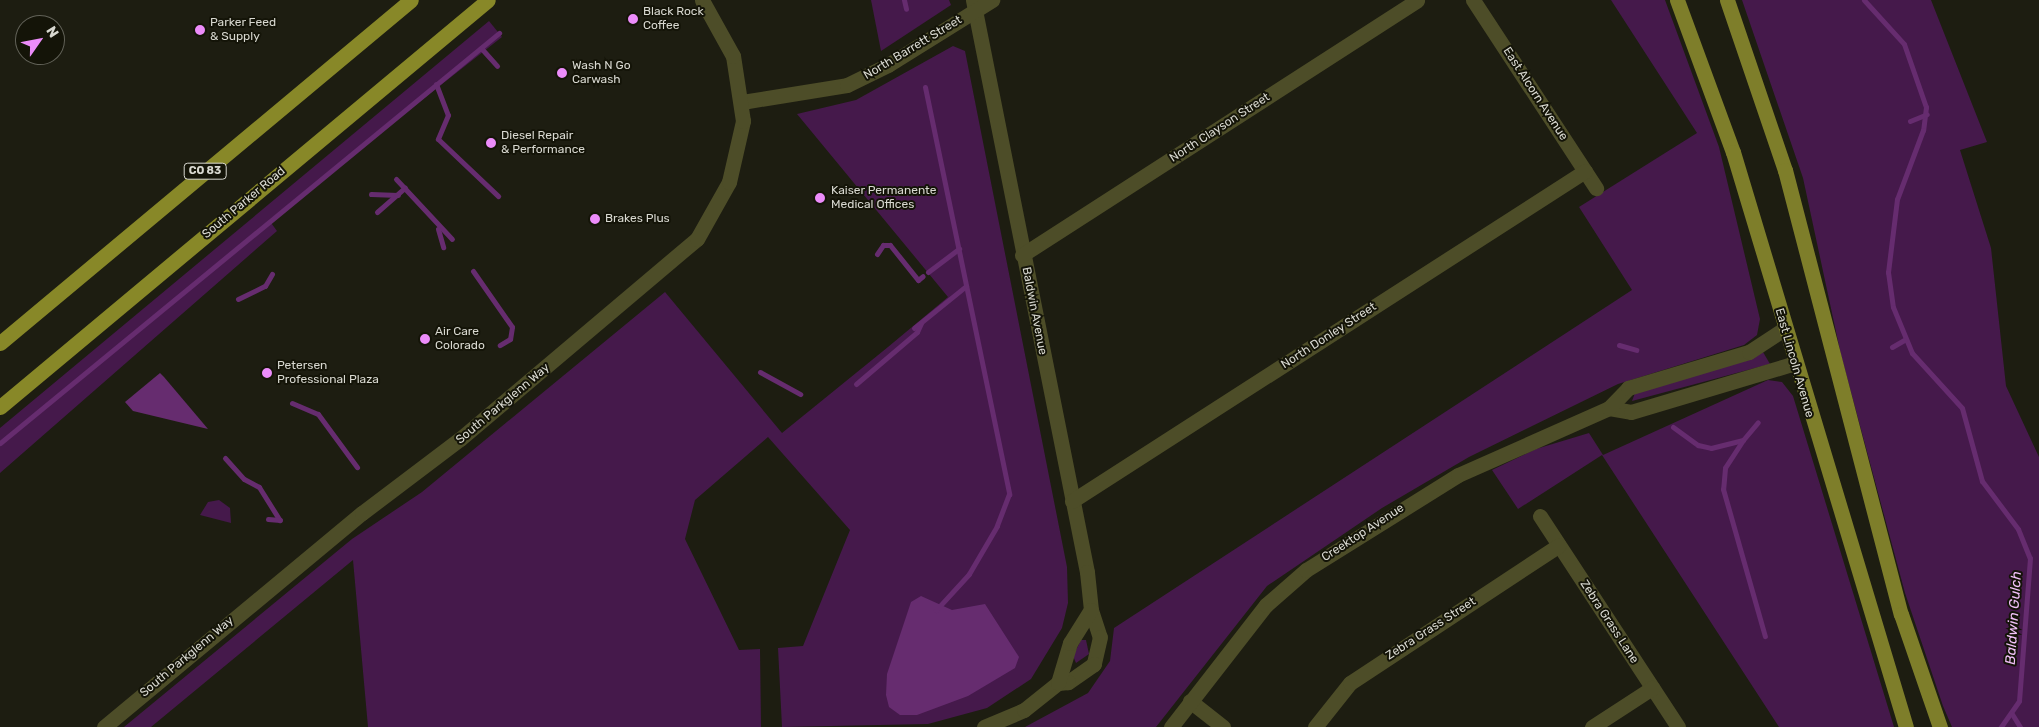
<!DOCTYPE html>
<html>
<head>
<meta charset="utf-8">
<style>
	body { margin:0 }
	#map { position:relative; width:2039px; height:727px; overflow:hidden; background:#1d1d11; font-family:Rubik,sans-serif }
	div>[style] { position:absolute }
	.green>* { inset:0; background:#45194b }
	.water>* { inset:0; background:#662c6f }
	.stream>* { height:5px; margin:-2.5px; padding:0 2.5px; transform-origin:2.5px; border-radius:2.5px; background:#662c6f }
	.minor>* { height:15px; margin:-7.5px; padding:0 7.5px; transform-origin:7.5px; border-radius:7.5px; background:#4d4d28 }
	.tertiary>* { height:15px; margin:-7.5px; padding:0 7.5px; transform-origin:7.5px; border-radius:7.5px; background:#4d4d28 }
	.primary>* { height:15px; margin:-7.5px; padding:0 7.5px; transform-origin:7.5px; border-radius:7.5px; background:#7e7e2a }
	.trunk>* { height:15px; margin:-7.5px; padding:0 7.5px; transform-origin:7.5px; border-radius:7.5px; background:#888828 }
	.dots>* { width:14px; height:14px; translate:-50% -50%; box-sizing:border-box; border:2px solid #141408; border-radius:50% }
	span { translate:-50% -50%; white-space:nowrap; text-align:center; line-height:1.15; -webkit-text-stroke:4px #141408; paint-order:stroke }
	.shield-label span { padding:1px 4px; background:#141408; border:1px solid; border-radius:4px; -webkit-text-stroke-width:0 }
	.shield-label { font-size:11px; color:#d8d8d0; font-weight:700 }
	.poi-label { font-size:12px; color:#d8d8d0 }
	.left { translate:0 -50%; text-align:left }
	.street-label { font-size:12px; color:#d8d8d0 }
	.water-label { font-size:14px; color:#f2c1f9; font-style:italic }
	.north { position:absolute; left:15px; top:15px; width:50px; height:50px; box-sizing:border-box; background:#141408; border:1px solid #626258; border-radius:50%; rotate:57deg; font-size:14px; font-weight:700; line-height:20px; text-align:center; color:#d8d8d0 }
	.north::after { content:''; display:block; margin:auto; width:18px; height:22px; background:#ec8cfa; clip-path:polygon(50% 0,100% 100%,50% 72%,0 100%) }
</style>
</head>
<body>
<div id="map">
	<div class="green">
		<i style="clip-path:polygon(871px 0,949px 0,951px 5px,881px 51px)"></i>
		<i style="clip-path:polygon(1611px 0,1665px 0,1719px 147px,1760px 319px,1757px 335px,1744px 345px,1618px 384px,1469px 457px,1382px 508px,1267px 586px,1156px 727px,1025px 727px,1088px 693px,1110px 661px,1114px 628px,1632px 290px,1579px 207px,1697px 133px)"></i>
		<i style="clip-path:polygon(1742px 0,1931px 0,1987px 142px,1960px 150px,1991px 248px,2006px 386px,2039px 457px,2039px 727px,1952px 727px,1943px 706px,1905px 593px,1841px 355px,1803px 178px)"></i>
		<i style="clip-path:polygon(489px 21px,502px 37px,269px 220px,277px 231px,0 473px,0 428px)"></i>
		<i style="clip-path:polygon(953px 46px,965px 51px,1067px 567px,1068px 603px,1062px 628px,1031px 679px,987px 708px,928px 724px,782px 727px,778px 648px,803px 646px,850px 530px,768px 437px,695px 500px,685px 539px,739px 650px,760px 649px,761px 727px,368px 727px,353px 560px,151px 727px,124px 727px,352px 539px,422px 492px,665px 292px,782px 433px,888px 347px,948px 297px,797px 114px,856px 100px)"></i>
		<i style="clip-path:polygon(1763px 352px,1770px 364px,1632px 401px,1635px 393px)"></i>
		<i style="clip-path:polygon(1768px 380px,1782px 382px,1793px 396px,1894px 727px,1779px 727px,1602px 455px,1518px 509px,1492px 470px,1536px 449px,1589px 433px,1603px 455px)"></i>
		<i style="clip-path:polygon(219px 500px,230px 508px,231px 523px,200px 515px,208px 502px)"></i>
		<i style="clip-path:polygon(1081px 640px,1086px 640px,1089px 654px,1076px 663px,1073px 656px)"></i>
	</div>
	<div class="water">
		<i style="clip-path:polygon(160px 373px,164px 377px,208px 429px,133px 411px,125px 402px)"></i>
		<i style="clip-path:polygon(921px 596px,952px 610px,985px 604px,1019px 657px,1015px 668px,968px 696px,917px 715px,900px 715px,889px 707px,886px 695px,887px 674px,911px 602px)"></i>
	</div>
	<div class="stream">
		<i style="left:904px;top:0;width:9px;rotate:77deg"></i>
		<i style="left:1864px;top:0;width:59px;rotate:47.7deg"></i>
		<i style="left:1904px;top:44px;width:67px;rotate:70.8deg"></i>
		<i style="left:1926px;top:107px;width:23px;rotate:97deg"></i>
		<i style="left:1923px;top:130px;width:74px;rotate:110.6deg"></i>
		<i style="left:1897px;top:199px;width:74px;rotate:97deg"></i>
		<i style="left:1888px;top:272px;width:35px;rotate:82deg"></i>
		<i style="left:1893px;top:307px;width:50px;rotate:67.6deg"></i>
		<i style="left:1912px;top:353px;width:74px;rotate:47.7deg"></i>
		<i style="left:1962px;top:408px;width:76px;rotate:74.7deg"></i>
		<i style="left:1982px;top:481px;width:60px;rotate:53.1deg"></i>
		<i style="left:2018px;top:529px;width:31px;rotate:68deg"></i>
		<i style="left:2030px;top:558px;width:143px;rotate:94.4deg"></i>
		<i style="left:2019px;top:701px;width:32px;rotate:125deg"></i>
		<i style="left:481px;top:48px;width:24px;rotate:48deg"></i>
		<i style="left:436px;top:84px;width:33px;rotate:69deg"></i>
		<i style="left:448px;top:115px;width:26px;rotate:113deg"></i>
		<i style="left:438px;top:139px;width:83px;rotate:43.5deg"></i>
		<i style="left:925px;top:87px;width:416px;rotate:78.3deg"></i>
		<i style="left:1009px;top:494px;width:34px;rotate:111deg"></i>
		<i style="left:997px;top:526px;width:56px;rotate:120.3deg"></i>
		<i style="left:969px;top:574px;width:49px;rotate:132.5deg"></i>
		<i style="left:1910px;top:121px;width:18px;rotate:-22deg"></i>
		<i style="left:396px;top:179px;width:82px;rotate:47deg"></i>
		<i style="left:371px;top:194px;width:27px;rotate:2deg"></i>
		<i style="left:377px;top:212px;width:37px;rotate:-41deg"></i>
		<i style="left:438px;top:229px;width:19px;rotate:74deg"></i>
		<i style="left:877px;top:254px;width:11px;rotate:-56deg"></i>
		<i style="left:883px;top:245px;width:7px"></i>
		<i style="left:890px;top:245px;width:45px;rotate:51.3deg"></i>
		<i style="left:918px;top:280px;width:6px;rotate:-39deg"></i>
		<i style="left:473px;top:271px;width:68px;rotate:55.1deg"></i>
		<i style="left:512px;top:327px;width:12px;rotate:99deg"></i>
		<i style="left:510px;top:339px;width:12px;rotate:149deg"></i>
		<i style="left:928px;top:272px;width:39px;rotate:-37deg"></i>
		<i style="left:238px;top:299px;width:30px;rotate:-26deg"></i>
		<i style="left:265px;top:286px;width:14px;rotate:-60deg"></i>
		<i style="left:914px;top:328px;width:67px;rotate:-38.9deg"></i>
		<i style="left:1619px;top:345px;width:18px;rotate:16deg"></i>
		<i style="left:1892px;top:347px;width:14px;rotate:-30deg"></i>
		<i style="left:760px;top:372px;width:46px;rotate:28.8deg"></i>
		<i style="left:856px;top:384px;width:80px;rotate:-40.4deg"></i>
		<i style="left:917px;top:332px;width:10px;rotate:-66deg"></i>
		<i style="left:292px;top:403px;width:28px;rotate:23deg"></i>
		<i style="left:318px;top:414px;width:66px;rotate:53.7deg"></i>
		<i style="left:1673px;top:427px;width:31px;rotate:36deg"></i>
		<i style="left:1698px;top:445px;width:13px;rotate:13deg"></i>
		<i style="left:1711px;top:448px;width:33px;rotate:-14deg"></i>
		<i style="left:1743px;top:440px;width:23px;rotate:-50deg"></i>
		<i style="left:1743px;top:440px;width:33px;rotate:123deg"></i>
		<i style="left:1725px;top:468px;width:21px;rotate:95deg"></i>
		<i style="left:1723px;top:489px;width:153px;rotate:74.1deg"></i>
		<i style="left:0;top:443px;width:646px;rotate:-39.41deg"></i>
		<i style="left:225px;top:458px;width:28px;rotate:48deg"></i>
		<i style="left:244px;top:479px;width:17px;rotate:28deg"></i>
		<i style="left:259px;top:487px;width:39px;rotate:58deg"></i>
		<i style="left:268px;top:519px;width:12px;rotate:5deg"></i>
		<i style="left:2012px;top:714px;width:15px;rotate:58deg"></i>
	</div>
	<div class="minor">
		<i style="left:973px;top:0;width:583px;rotate:78.73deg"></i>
		<i style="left:1087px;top:572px;width:38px;rotate:84deg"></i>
		<i style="left:1091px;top:610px;width:28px;rotate:72deg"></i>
		<i style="left:1100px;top:637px;width:28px;rotate:103deg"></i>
		<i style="left:1094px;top:664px;width:32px;rotate:145deg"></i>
		<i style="left:1068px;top:682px;width:10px;rotate:174deg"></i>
		<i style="left:1473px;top:0;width:225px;rotate:56.8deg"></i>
		<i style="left:742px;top:102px;width:106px;rotate:-9.2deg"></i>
		<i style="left:847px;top:85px;width:46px;rotate:-26deg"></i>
		<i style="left:888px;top:65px;width:123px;rotate:-32deg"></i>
		<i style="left:1022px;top:255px;width:470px;rotate:-32.8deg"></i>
		<i style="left:1072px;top:501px;width:610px;rotate:-32.75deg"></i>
		<i style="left:1540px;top:516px;width:252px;rotate:56.8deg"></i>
		<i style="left:1190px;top:701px;width:42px;rotate:38.2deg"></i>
		<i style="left:984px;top:727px;width:43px;rotate:-23deg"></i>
		<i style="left:1024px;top:710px;width:43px;rotate:-38.5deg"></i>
		<i style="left:1058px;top:683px;width:42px;rotate:-73.3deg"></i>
		<i style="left:1070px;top:643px;width:39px;rotate:-58deg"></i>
		<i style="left:1315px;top:727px;width:56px;rotate:-51.5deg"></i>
		<i style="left:1350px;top:683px;width:250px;rotate:-33.4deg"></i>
		<i style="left:1592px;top:727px;width:72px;rotate:-33deg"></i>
	</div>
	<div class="tertiary">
		<i style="left:1609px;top:408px;width:22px;rotate:10deg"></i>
		<i style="left:1631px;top:412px;width:171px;rotate:-16.6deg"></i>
		<i style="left:104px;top:727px;width:335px;rotate:-39.7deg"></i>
		<i style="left:362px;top:513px;width:123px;rotate:-37.1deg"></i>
		<i style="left:460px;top:439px;width:310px;rotate:-40.2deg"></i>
		<i style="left:697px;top:239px;width:65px;rotate:-60.7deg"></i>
		<i style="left:729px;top:182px;width:63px;rotate:-77.1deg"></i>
		<i style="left:743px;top:121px;width:66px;rotate:-98.7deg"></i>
		<i style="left:733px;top:56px;width:64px;rotate:-119deg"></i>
		<i style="left:1171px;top:727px;width:155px;rotate:-52.1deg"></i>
		<i style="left:1266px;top:605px;width:53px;rotate:-41.2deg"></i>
		<i style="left:1306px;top:570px;width:179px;rotate:-32deg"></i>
		<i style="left:1458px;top:475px;width:165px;rotate:-23.9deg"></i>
		<i style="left:1609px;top:408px;width:28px;rotate:-46deg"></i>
		<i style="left:1628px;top:388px;width:126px;rotate:-16.6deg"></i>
		<i style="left:1749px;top:352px;width:42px;rotate:-33.3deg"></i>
	</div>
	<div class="primary">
		<i style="left:1677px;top:0;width:162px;rotate:69.8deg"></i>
		<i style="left:1733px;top:152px;width:600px;rotate:73.26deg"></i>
		<i style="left:1727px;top:0;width:180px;rotate:71.2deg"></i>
		<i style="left:1785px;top:170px;width:459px;rotate:75.4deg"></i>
		<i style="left:1901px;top:614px;width:120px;rotate:71deg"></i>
	</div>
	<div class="trunk">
		<i style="left:0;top:343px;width:535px;rotate:-39.85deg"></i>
		<i style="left:0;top:407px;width:635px;rotate:-39.83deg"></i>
	</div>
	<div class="dots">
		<i style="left:633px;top:19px;background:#ec8cfa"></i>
		<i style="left:200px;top:30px;background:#ec8cfa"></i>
		<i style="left:562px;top:73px;background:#ec8cfa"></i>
		<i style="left:491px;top:143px;background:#ec8cfa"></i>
		<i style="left:820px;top:198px;background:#ec8cfa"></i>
		<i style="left:595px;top:219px;background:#ec8cfa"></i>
		<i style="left:425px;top:339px;background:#ec8cfa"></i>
		<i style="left:267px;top:373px;background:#ec8cfa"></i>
	</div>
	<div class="shield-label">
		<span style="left:205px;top:171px">CO 83</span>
	</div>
	<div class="poi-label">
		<span class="left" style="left:643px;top:19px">Black Rock<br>Coffee</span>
		<span class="left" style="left:210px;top:30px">Parker Feed<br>&amp; Supply</span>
		<span class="left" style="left:572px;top:73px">Wash N Go<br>Carwash</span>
		<span class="left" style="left:501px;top:143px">Diesel Repair<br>&amp; Performance</span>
		<span class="left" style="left:831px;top:198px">Kaiser Permanente<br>Medical Offices</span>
		<span class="left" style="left:605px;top:219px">Brakes Plus</span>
		<span class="left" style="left:435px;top:339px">Air Care<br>Colorado</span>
		<span class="left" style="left:277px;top:373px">Petersen<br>Professional Plaza</span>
	</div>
	<div class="street-label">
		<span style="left:913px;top:48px;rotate:-31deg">North Barrett Street</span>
		<span style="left:1535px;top:94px;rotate:57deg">East Alcorn Avenue</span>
		<span style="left:1220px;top:128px;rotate:-33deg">North Clayson Street</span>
		<span style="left:244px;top:203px;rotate:-40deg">South Parker Road</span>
		<span style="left:1034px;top:311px;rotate:79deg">Baldwin Avenue</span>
		<span style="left:1329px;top:336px;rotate:-33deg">North Donley Street</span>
		<span style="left:1794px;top:363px;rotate:74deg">East Lincoln Avenue</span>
		<span style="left:503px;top:404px;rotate:-40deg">South Parkglenn Way</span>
		<span style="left:1363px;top:533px;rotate:-33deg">Creektop Avenue</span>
		<span style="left:1609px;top:622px;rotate:57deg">Zebra Grass Lane</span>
		<span style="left:1431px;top:629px;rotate:-33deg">Zebra Grass Street</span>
		<span style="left:187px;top:657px;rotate:-40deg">South Parkglenn Way</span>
	</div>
	<div class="water-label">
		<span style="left:2014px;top:618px;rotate:-86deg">Baldwin Gulch</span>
	</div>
	<div class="north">N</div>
</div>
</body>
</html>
